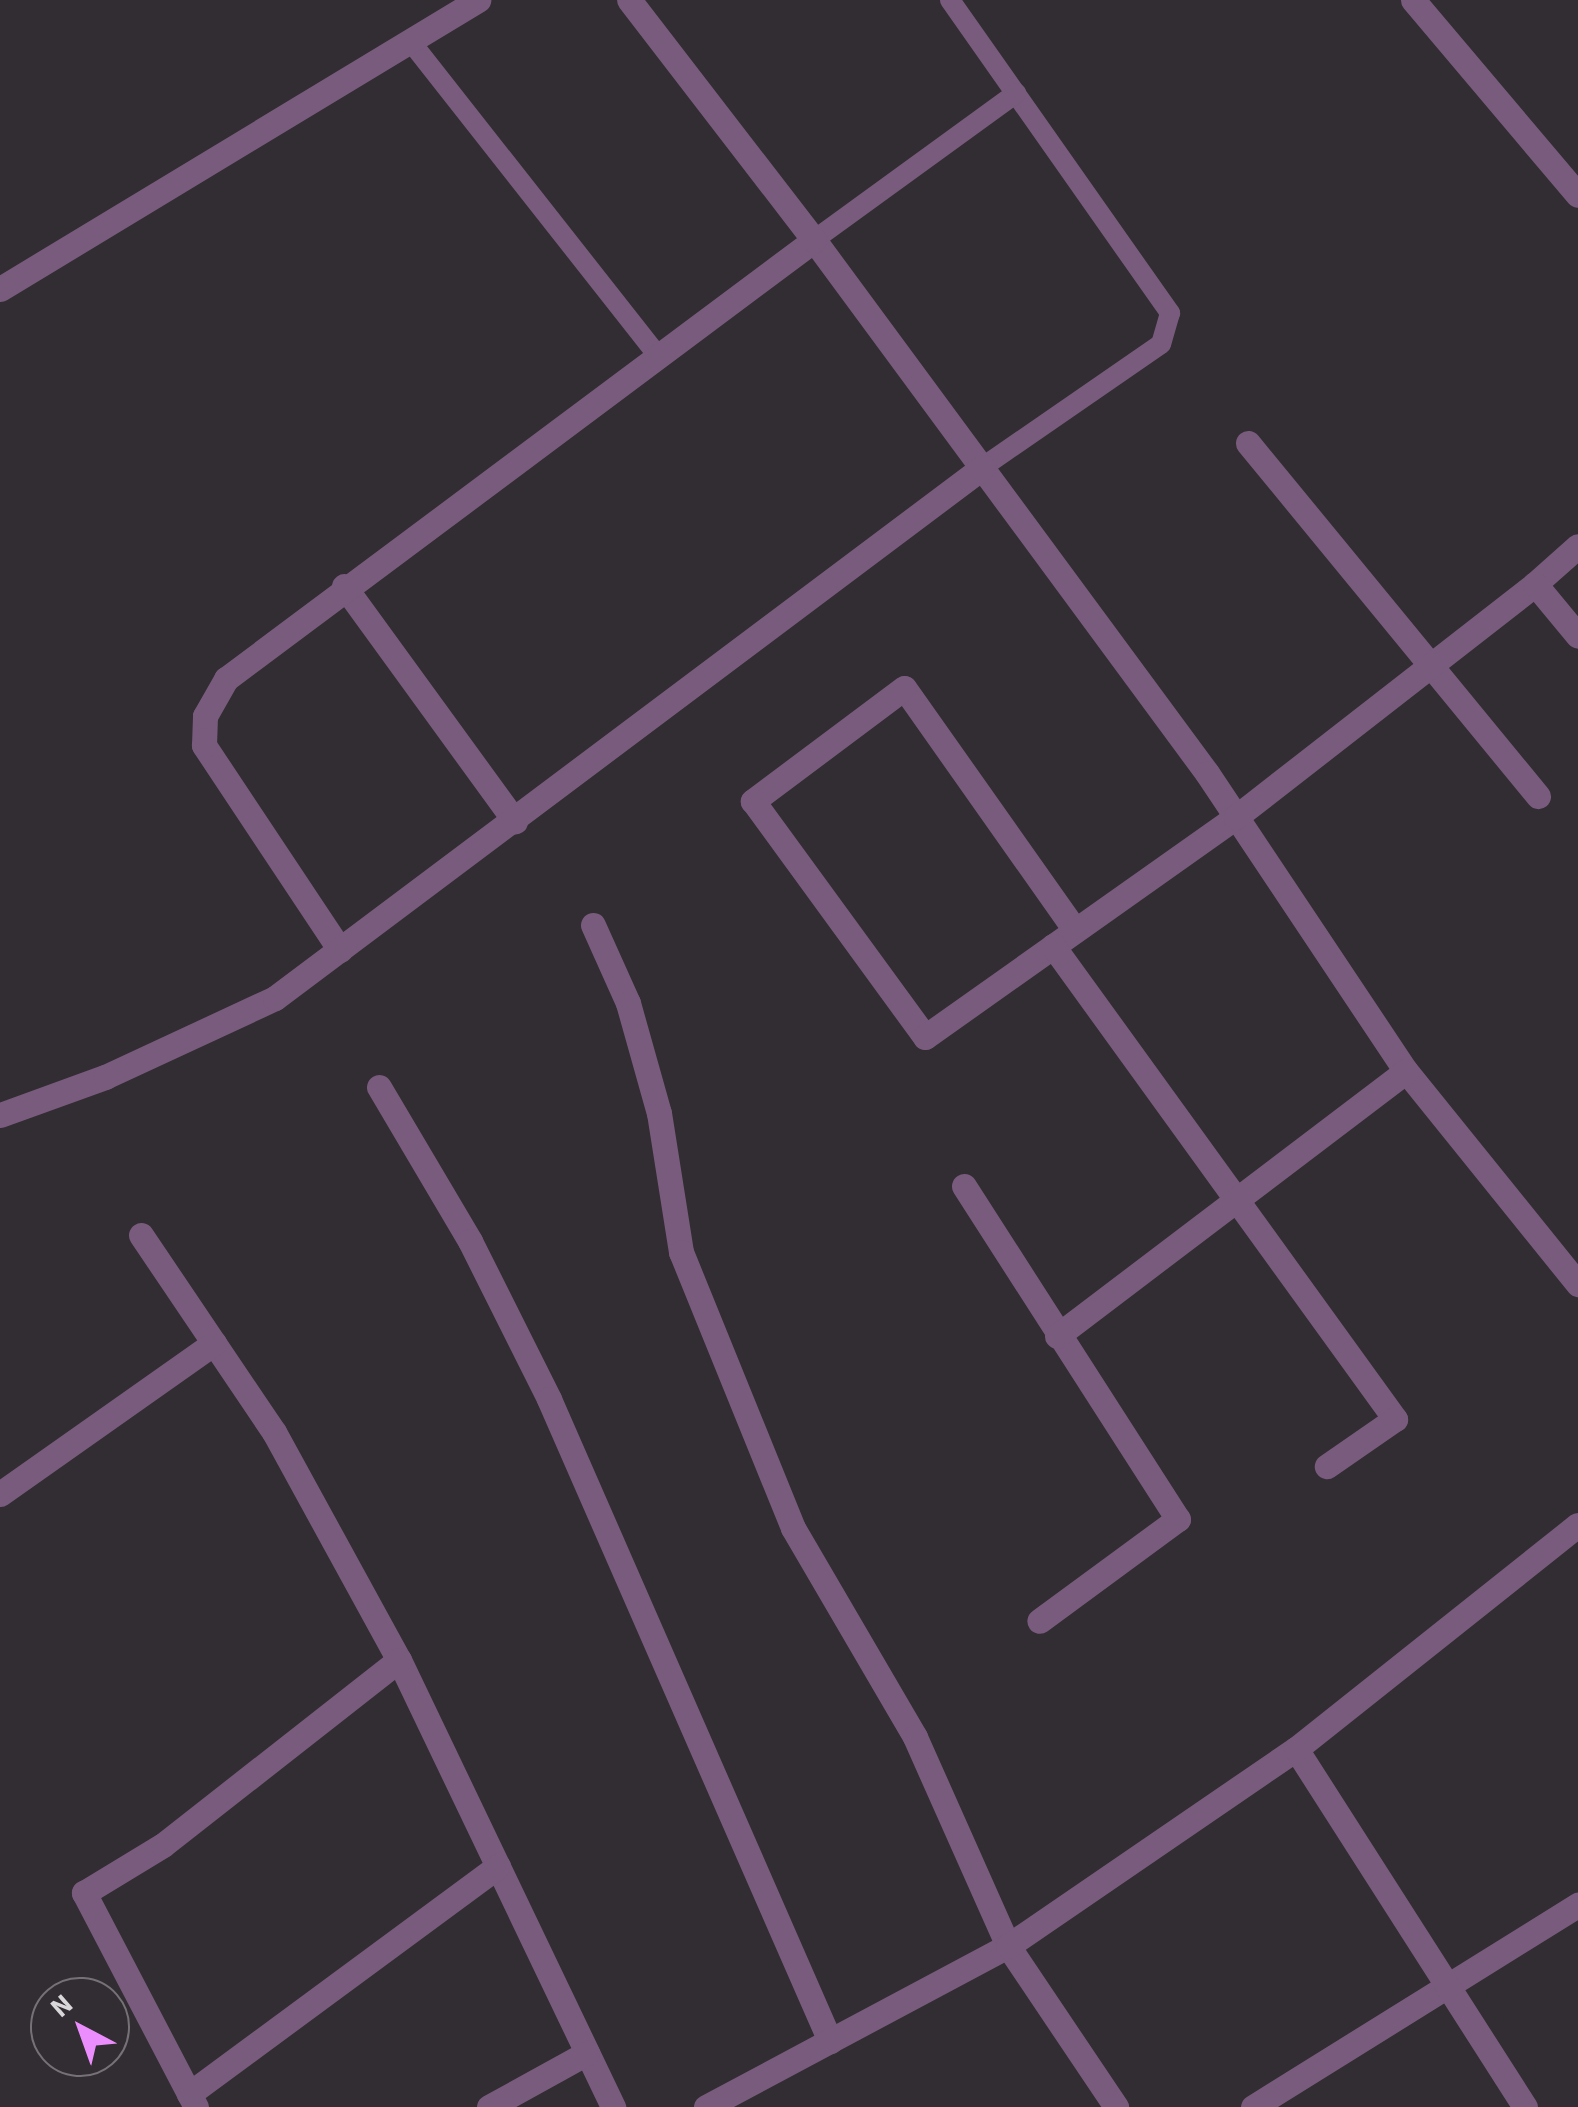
<!DOCTYPE html>
<html>
<head>
<meta charset="utf-8">
<style>
	body { margin:0 }
	#map { position:relative; width:1578px; height:2107px; overflow:hidden; background:#322d32; font-family:"Source Sans 3",sans-serif }
	div>[style] { position:absolute }
	.service>* { height:20px; margin:-10px; padding:0 10px; transform-origin:10px; border-radius:10px; background:#795b7e }
	.minor>* { height:25px; margin:-12.5px; padding:0 12.5px; transform-origin:12.5px; border-radius:12.5px; background:#795b7e }
	.tertiary>* { height:25px; margin:-12.5px; padding:0 12.5px; transform-origin:12.5px; border-radius:12.5px; background:#795b7e }
	span { translate:-50% -50%; white-space:nowrap; text-align:center; line-height:1.15; -webkit-text-stroke:8px #322d32; paint-order:stroke }
	.north { position:absolute; left:30px; top:1977px; width:100px; height:100px; box-sizing:border-box; background:#322d32; border:2px solid #757176; border-radius:50%; rotate:319deg; font-size:28px; font-weight:700; line-height:40px; text-align:center; color:#dad7db }
	.north::after { content:''; display:block; margin:auto; width:35px; height:45px; background:#eb8dfc; clip-path:polygon(50% 0,100% 100%,50% 72%,0 100%) }
</style>
</head>
<body>
<div id="map">
	<div class="service">
		<i style="left:950px;top:0;width:383px;rotate:54.9deg"></i>
		<i style="left:1170px;top:313px;width:32px;rotate:106deg"></i>
		<i style="left:1161px;top:344px;width:216px;rotate:145.4deg"></i>
		<i style="left:411px;top:42px;width:402px;rotate:51.8deg"></i>
		<i style="left:814px;top:240px;width:250px;rotate:-36deg"></i>
	</div>
	<div class="minor">
		<i style="left:814px;top:240px;width:662px;rotate:53.6deg"></i>
		<i style="left:1207px;top:773px;width:358px;rotate:56.3deg"></i>
		<i style="left:1406px;top:1071px;width:274px;rotate:51.1deg"></i>
		<i style="left:0;top:289px;width:559px;rotate:-31.16deg"></i>
		<i style="left:1248px;top:443px;width:457px;rotate:50.6deg"></i>
		<i style="left:1535px;top:584px;width:57px;rotate:-41.5deg"></i>
		<i style="left:344px;top:586px;width:291px;rotate:54deg"></i>
		<i style="left:593px;top:925px;width:85px;rotate:65.8deg"></i>
		<i style="left:628px;top:1003px;width:114px;rotate:74.3deg"></i>
		<i style="left:659px;top:1113px;width:141px;rotate:81deg"></i>
		<i style="left:681px;top:1252px;width:298px;rotate:67.9deg"></i>
		<i style="left:793px;top:1528px;width:242px;rotate:59.7deg"></i>
		<i style="left:915px;top:1737px;width:229px;rotate:66deg"></i>
		<i style="left:1008px;top:1946px;width:194px;rotate:56.1deg"></i>
		<i style="left:1075px;top:930px;width:296px;rotate:-125.2deg"></i>
		<i style="left:904px;top:688px;width:189px;rotate:143.2deg"></i>
		<i style="left:753px;top:801px;width:292px;rotate:53.9deg"></i>
		<i style="left:925px;top:1037px;width:381px;rotate:-35.3deg"></i>
		<i style="left:1236px;top:817px;width:379px;rotate:-37.9deg"></i>
		<i style="left:1535px;top:584px;width:67px;rotate:50.4deg"></i>
		<i style="left:1053px;top:946px;width:584px;rotate:54.13deg"></i>
		<i style="left:1395px;top:1419px;width:83px;rotate:145.3deg"></i>
		<i style="left:340px;top:950px;width:246px;rotate:-123.6deg"></i>
		<i style="left:204px;top:745px;width:29px;rotate:-88deg"></i>
		<i style="left:205px;top:716px;width:43px;rotate:-60.4deg"></i>
		<i style="left:226px;top:679px;width:734px;rotate:-36.74deg"></i>
		<i style="left:814px;top:240px;width:303px;rotate:-127.6deg"></i>
		<i style="left:379px;top:1087px;width:179px;rotate:59.4deg"></i>
		<i style="left:470px;top:1241px;width:177px;rotate:63.4deg"></i>
		<i style="left:549px;top:1399px;width:701px;rotate:66.36deg"></i>
		<i style="left:0;top:1115px;width:112px;rotate:-19.9deg"></i>
		<i style="left:105px;top:1077px;width:187px;rotate:-24.9deg"></i>
		<i style="left:275px;top:998px;width:885px;rotate:-36.87deg"></i>
		<i style="left:964px;top:1186px;width:396px;rotate:57.3deg"></i>
		<i style="left:1178px;top:1519px;width:172px;rotate:143.7deg"></i>
		<i style="left:141px;top:1235px;width:238px;rotate:56deg"></i>
		<i style="left:274px;top:1432px;width:260px;rotate:61.3deg"></i>
		<i style="left:399px;top:1660px;width:496px;rotate:64.4deg"></i>
		<i style="left:1057px;top:1336px;width:438px;rotate:-37.2deg"></i>
		<i style="left:0;top:1494px;width:262px;rotate:-35.2deg"></i>
		<i style="left:189px;top:2094px;width:384px;rotate:-36.4deg"></i>
		<i style="left:196px;top:2107px;width:242px;rotate:-117.6deg"></i>
		<i style="left:84px;top:1893px;width:92px;rotate:-31.3deg"></i>
		<i style="left:163px;top:1845px;width:300px;rotate:-38.1deg"></i>
		<i style="left:489px;top:2107px;width:112px;rotate:-28.9deg"></i>
		<i style="left:706px;top:2107px;width:342px;rotate:-28.1deg"></i>
		<i style="left:1008px;top:1946px;width:349px;rotate:-34.4deg"></i>
		<i style="left:1253px;top:2107px;width:383px;rotate:-31.9deg"></i>
		<i style="left:1525px;top:2107px;width:425px;rotate:-122.6deg"></i>
		<i style="left:1296px;top:1749px;width:360px;rotate:-38.5deg"></i>
	</div>
	<div class="tertiary">
		<i style="left:1413px;top:0;width:255px;rotate:49.8deg"></i>
	</div>
	<div class="north">N</div>
</div>
</body>
</html>
